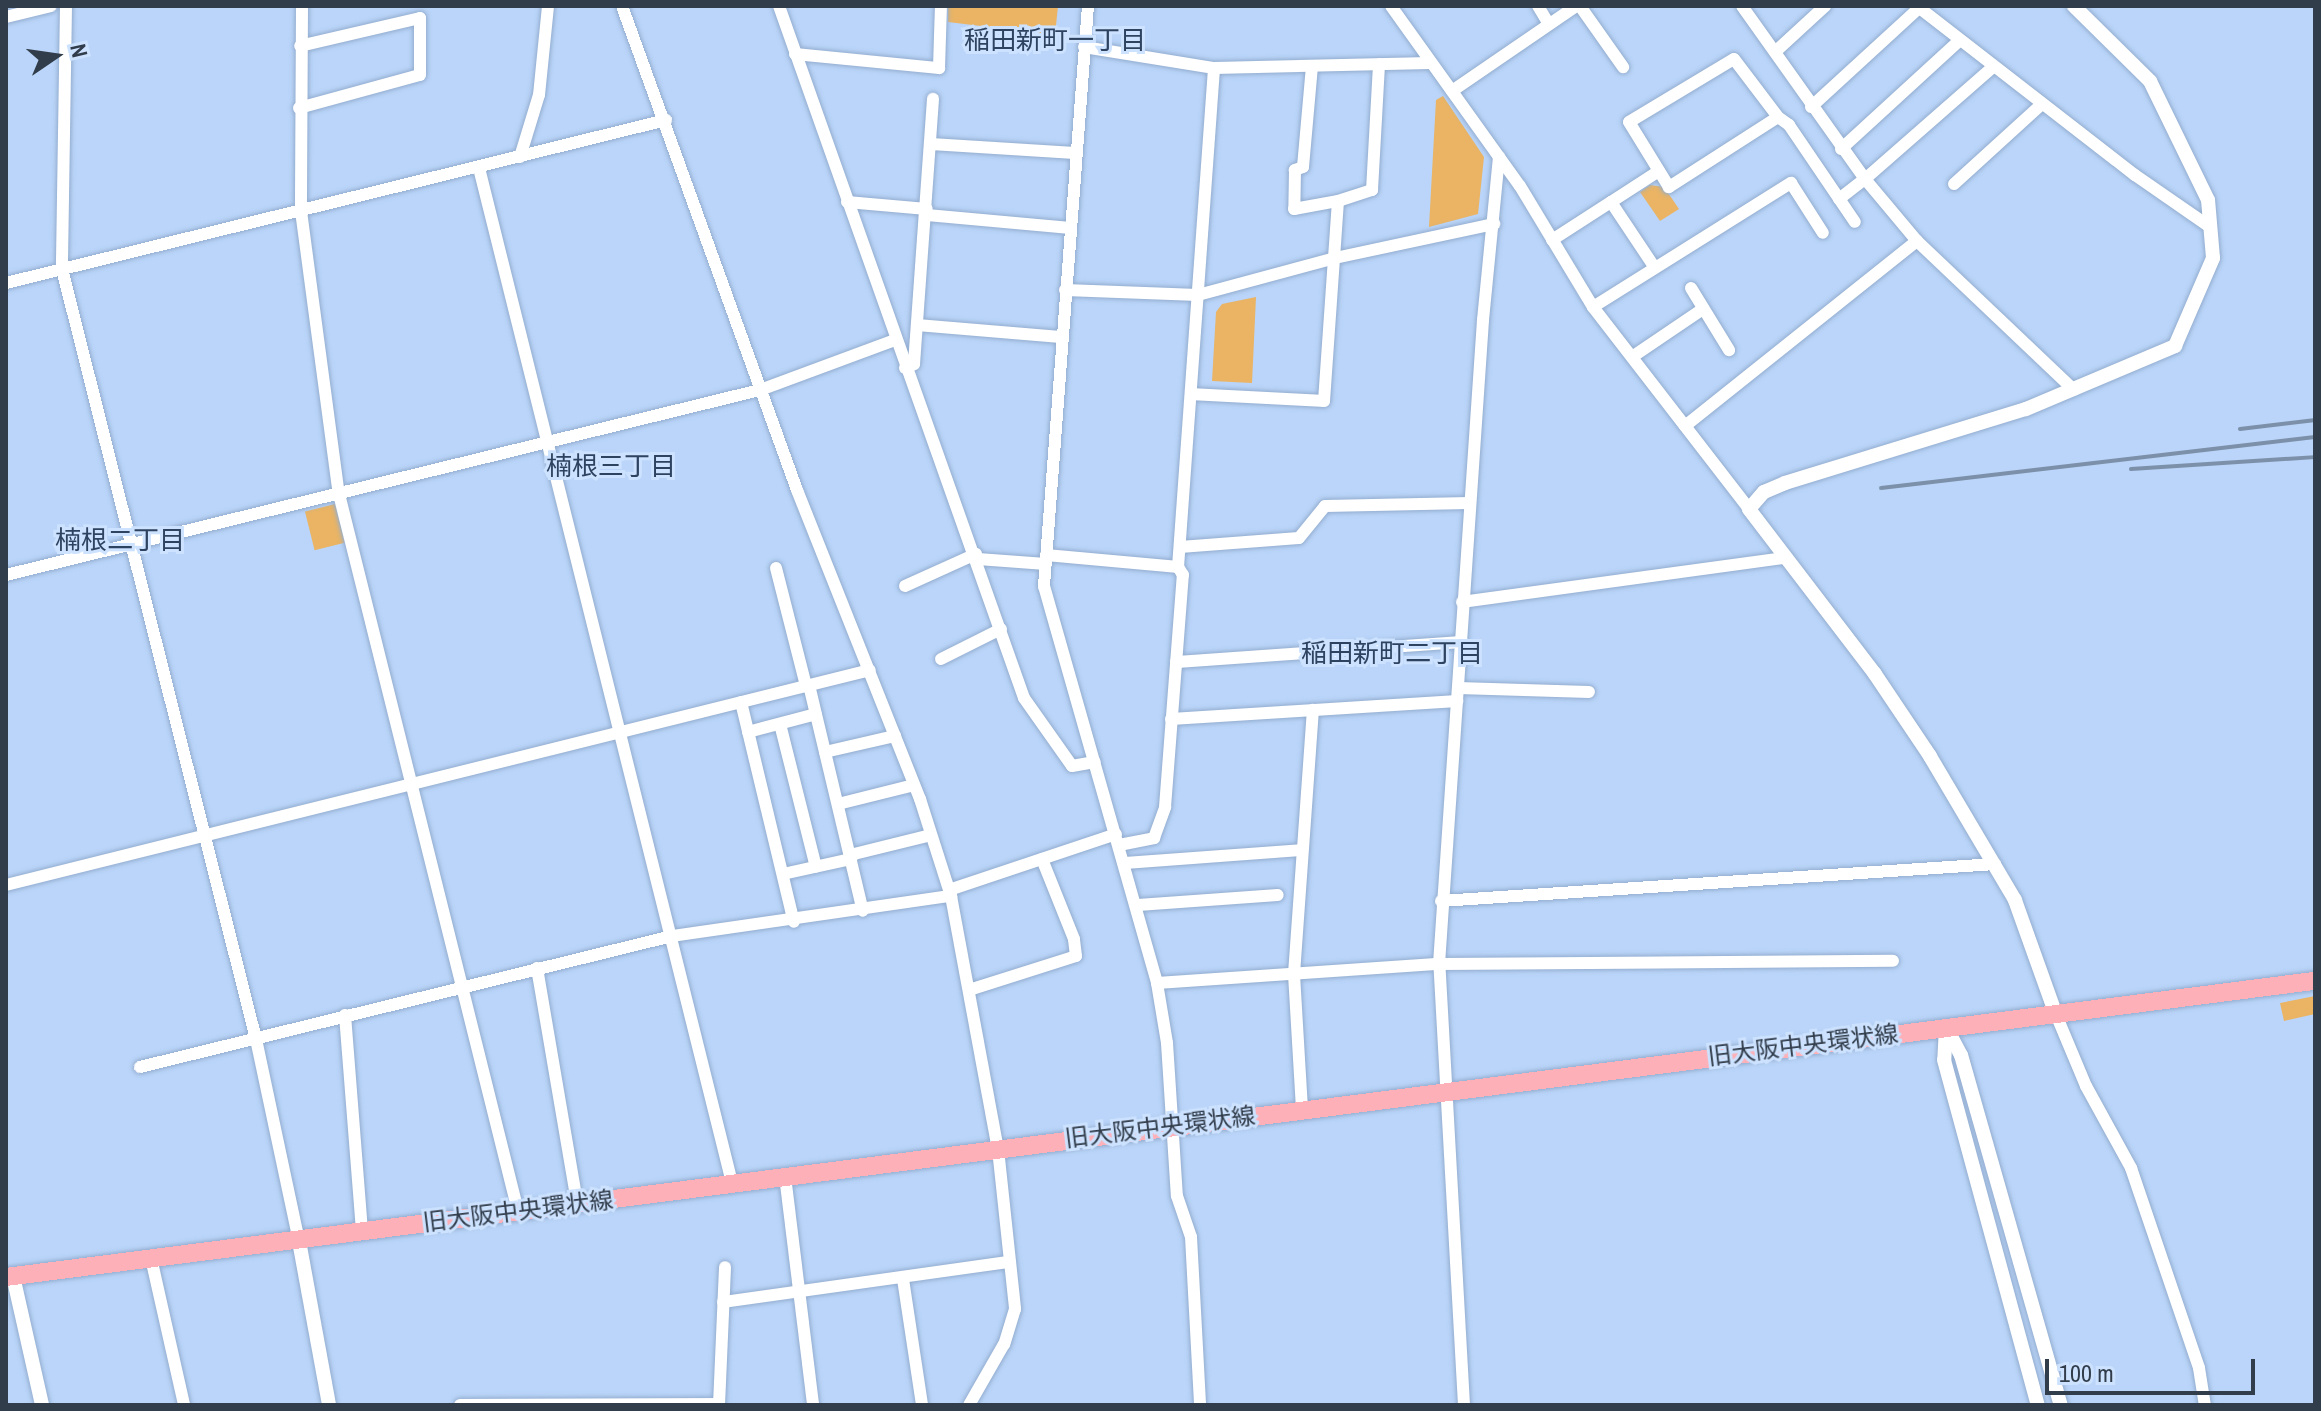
<!DOCTYPE html>
<html>
<head>
<meta charset="utf-8">
<style>
	body { margin:0 }
	#map { position:relative; width:2321px; height:1411px; overflow:hidden; background:#bad5f9; font-family:"Archivo Narrow","Noto Sans JP",sans-serif }
	div>[style] { position:absolute }
	.green>* { inset:0; background:#eab464; transform-origin:0 0 }
	.roads { filter:drop-shadow(0 0 2px #93adcf) drop-shadow(0 0 2px #93adcf) }
	.minor>* { height:12px; margin:-6px; padding:0 6px; transform-origin:6px; border-radius:6px; background:#fff }
	.tertiary>* { height:14px; margin:-7px; padding:0 7px; transform-origin:7px; border-radius:7px; background:#fff }
	.primary>* { height:18px; margin:-9px; padding:0 9px; transform-origin:9px; border-radius:9px; background:#fdb0b8 }
	.rail>* { height:4px; margin:-2px; padding:0 2px; transform-origin:2px; border-radius:2px; background:#7c90aa }
	span { translate:-50% -50%; white-space:nowrap; text-align:center; line-height:1.15; -webkit-text-stroke:6px #cce2ff; paint-order:stroke }
	.street-label { font-size:24px; color:#323d4b }
	.neighbourhood-label { font-size:26px; color:#2d4360 }
	.frame { position:absolute; inset:0; border:8px solid #323d4b; pointer-events:none }
	.north { position:absolute; left:16px; top:16px; width:80px; height:80px; -webkit-text-stroke:6px #cce2ff; paint-order:stroke; rotate:77deg; font-size:22px; font-weight:700; line-height:32px; text-align:center; color:#323d4b }
	.north::after { content:''; display:block; margin:auto; width:28px; height:36px; background:#323d4b; clip-path:polygon(50% 0,100% 100%,50% 72%,0 100%) }
	.scale { position:absolute; left:2045px; top:1359px; width:210px; height:36px; box-sizing:border-box; border:4px solid #323d4b; border-top:0; padding-left:10px; font-size:24px; line-height:28px; white-space:nowrap; color:#323d4b; -webkit-text-stroke:6px #cce2ff; paint-order:stroke }
</style>
</head>
<body>
<div id="map">
	<div class="green">
		<i style="clip-path:polygon(948px 6px,1058px 6px,1055px 35px,948px 22px)"></i>
		<i style="clip-path:polygon(1443px 96px,1484px 157px,1478px 214px,1429px 227px,1436px 100px)"></i>
		<i style="clip-path:polygon(1650px 185px,1664px 187px,1679px 209px,1660px 221px,1640px 192px)"></i>
		<i style="clip-path:polygon(1256px 297px,1252px 383px,1212px 381px,1216px 312px,1222px 304px)"></i>
		<i style="left:335px;top:504px;width:40px;height:31px;rotate:76deg"></i>
		<i style="clip-path:polygon(2315px 996px,2315px 1014px,2284px 1021px,2280px 1003px)"></i>
	</div>
	<div class="roads">
		<div class="minor">
			<i style="left:66px;top:6px;width:263px;rotate:90.9deg"></i>
			<i style="left:62px;top:269px;width:794px;rotate:75.86deg"></i>
			<i style="left:256px;top:1039px;width:207px;rotate:78deg"></i>
			<i style="left:302px;top:6px;width:205px;rotate:90.3deg"></i>
			<i style="left:301px;top:211px;width:286px;rotate:82.4deg"></i>
			<i style="left:339px;top:494px;width:739px;rotate:75.98deg"></i>
			<i style="left:622px;top:6px;width:515px;rotate:70.12deg"></i>
			<i style="left:797px;top:490px;width:333px;rotate:68.3deg"></i>
			<i style="left:920px;top:799px;width:102px;rotate:72.3deg"></i>
			<i style="left:951px;top:896px;width:257px;rotate:79.5deg"></i>
			<i style="left:998px;top:1149px;width:161px;rotate:83.9deg"></i>
			<i style="left:1015px;top:1309px;width:37px;rotate:107deg"></i>
			<i style="left:1004px;top:1344px;width:70px;rotate:119.8deg"></i>
			<i style="left:779px;top:6px;width:734px;rotate:70.5deg"></i>
			<i style="left:1024px;top:698px;width:83px;rotate:54.8deg"></i>
			<i style="left:1072px;top:766px;width:23px;rotate:-10deg"></i>
			<i style="left:1088px;top:6px;width:582px;rotate:94.34deg"></i>
			<i style="left:1044px;top:586px;width:413px;rotate:74.1deg"></i>
			<i style="left:1157px;top:983px;width:61px;rotate:80.5deg"></i>
			<i style="left:1167px;top:1043px;width:153px;rotate:86.3deg"></i>
			<i style="left:1177px;top:1196px;width:43px;rotate:71.1deg"></i>
			<i style="left:1191px;top:1237px;width:168px;rotate:86.9deg"></i>
			<i style="left:1391px;top:6px;width:221px;rotate:54.4deg"></i>
			<i style="left:1520px;top:186px;width:141px;rotate:58.9deg"></i>
			<i style="left:1593px;top:307px;width:255px;rotate:52.3deg"></i>
			<i style="left:1538px;top:6px;width:21px;rotate:59deg"></i>
			<i style="left:1580px;top:6px;width:75px;rotate:54.8deg"></i>
			<i style="left:1742px;top:6px;width:212px;rotate:54.6deg"></i>
			<i style="left:1865px;top:179px;width:170px;rotate:-41.2deg"></i>
			<i style="left:1917px;top:6px;width:276px;rotate:37.8deg"></i>
			<i style="left:2135px;top:175px;width:91px;rotate:34.7deg"></i>
			<i style="left:6px;top:17px;width:46px;rotate:-13.7deg"></i>
			<i style="left:1084px;top:47px;width:132px;rotate:9.2deg"></i>
			<i style="left:1214px;top:68px;width:216px;rotate:-1.3deg"></i>
			<i style="left:1775px;top:52px;width:68px;rotate:-42.6deg"></i>
			<i style="left:795px;top:54px;width:145px;rotate:5.6deg"></i>
			<i style="left:939px;top:68px;width:62px;rotate:-88.2deg"></i>
			<i style="left:1312px;top:66px;width:101px;rotate:95.1deg"></i>
			<i style="left:1303px;top:167px;width:9px;rotate:159deg"></i>
			<i style="left:1295px;top:170px;width:39px;rotate:91deg"></i>
			<i style="left:1294px;top:209px;width:45px;rotate:-10.3deg"></i>
			<i style="left:1452px;top:91px;width:150px;rotate:-34.4deg"></i>
			<i style="left:1811px;top:107px;width:147px;rotate:-42.5deg"></i>
			<i style="left:299px;top:108px;width:125px;rotate:-15.3deg"></i>
			<i style="left:420px;top:75px;width:57px;rotate:-90deg"></i>
			<i style="left:420px;top:18px;width:123px;rotate:166.9deg"></i>
			<i style="left:1778px;top:117px;width:130px;rotate:147.3deg"></i>
			<i style="left:1669px;top:187px;width:76px;rotate:-121.6deg"></i>
			<i style="left:1629px;top:122px;width:122px;rotate:-31deg"></i>
			<i style="left:1734px;top:59px;width:73px;rotate:52.8deg"></i>
			<i style="left:1778px;top:117px;width:14px;rotate:36deg"></i>
			<i style="left:1789px;top:125px;width:117px;rotate:55.8deg"></i>
			<i style="left:931px;top:144px;width:144px;rotate:3.6deg"></i>
			<i style="left:1841px;top:149px;width:161px;rotate:-42.5deg"></i>
			<i style="left:520px;top:157px;width:65px;rotate:-73deg"></i>
			<i style="left:539px;top:95px;width:89px;rotate:-84.2deg"></i>
			<i style="left:479px;top:168px;width:1046px;rotate:76deg"></i>
			<i style="left:1954px;top:184px;width:119px;rotate:-42.3deg"></i>
			<i style="left:1839px;top:199px;width:33px;rotate:-38deg"></i>
			<i style="left:1865px;top:179px;width:81px;rotate:50deg"></i>
			<i style="left:1917px;top:241px;width:216px;rotate:43.5deg"></i>
			<i style="left:847px;top:202px;width:80px;rotate:5deg"></i>
			<i style="left:1611px;top:202px;width:57px;rotate:-32.9deg"></i>
			<i style="left:927px;top:215px;width:144px;rotate:5.2deg"></i>
			<i style="left:1552px;top:240px;width:70px;rotate:-32.8deg"></i>
			<i style="left:1611px;top:202px;width:79px;rotate:56.3deg"></i>
			<i style="left:6px;top:283px;width:680px;rotate:-13.87deg"></i>
			<i style="left:1691px;top:288px;width:73px;rotate:58.5deg"></i>
			<i style="left:1065px;top:290px;width:133px;rotate:2.2deg"></i>
			<i style="left:1198px;top:295px;width:142px;rotate:-15.1deg"></i>
			<i style="left:1335px;top:258px;width:163px;rotate:-12.1deg"></i>
			<i style="left:1593px;top:307px;width:234px;rotate:-32.1deg"></i>
			<i style="left:1791px;top:183px;width:59px;rotate:57.4deg"></i>
			<i style="left:917px;top:325px;width:144px;rotate:4.8deg"></i>
			<i style="left:1632px;top:357px;width:86px;rotate:-34.1deg"></i>
			<i style="left:905px;top:368px;width:10px;rotate:-24deg"></i>
			<i style="left:914px;top:364px;width:266px;rotate:-85.9deg"></i>
			<i style="left:1191px;top:394px;width:133px;rotate:3deg"></i>
			<i style="left:1324px;top:401px;width:200px;rotate:-86deg"></i>
			<i style="left:1338px;top:201px;width:36px;rotate:-18deg"></i>
			<i style="left:1372px;top:190px;width:126px;rotate:-86.8deg"></i>
			<i style="left:1685px;top:426px;width:297px;rotate:-38.6deg"></i>
			<i style="left:1180px;top:547px;width:119px;rotate:-4.3deg"></i>
			<i style="left:1299px;top:538px;width:41px;rotate:-50.9deg"></i>
			<i style="left:1325px;top:506px;width:144px;rotate:-1.2deg"></i>
			<i style="left:1046px;top:555px;width:133px;rotate:5.2deg"></i>
			<i style="left:1178px;top:567px;width:500px;rotate:-85.87deg"></i>
			<i style="left:978px;top:559px;width:68px;rotate:4.2deg"></i>
			<i style="left:776px;top:568px;width:122px;rotate:75.7deg"></i>
			<i style="left:6px;top:575px;width:776px;rotate:-13.79deg"></i>
			<i style="left:760px;top:390px;width:144px;rotate:-20.3deg"></i>
			<i style="left:905px;top:586px;width:78px;rotate:-24.3deg"></i>
			<i style="left:1462px;top:602px;width:325px;rotate:-7.8deg"></i>
			<i style="left:941px;top:659px;width:67px;rotate:-26.6deg"></i>
			<i style="left:1176px;top:662px;width:287px;rotate:-4deg"></i>
			<i style="left:809px;top:685px;width:232px;rotate:76.6deg"></i>
			<i style="left:1458px;top:688px;width:131px;rotate:1.7deg"></i>
			<i style="left:741px;top:702px;width:226px;rotate:76.5deg"></i>
			<i style="left:1171px;top:719px;width:287px;rotate:-3.6deg"></i>
			<i style="left:780px;top:724px;width:147px;rotate:75.9deg"></i>
			<i style="left:748px;top:732px;width:70px;rotate:-14.8deg"></i>
			<i style="left:825px;top:752px;width:72px;rotate:-12.9deg"></i>
			<i style="left:838px;top:804px;width:78px;rotate:-14deg"></i>
			<i style="left:1119px;top:845px;width:36px;rotate:-11deg"></i>
			<i style="left:1154px;top:838px;width:33px;rotate:-70deg"></i>
			<i style="left:1165px;top:807px;width:233px;rotate:-85.6deg"></i>
			<i style="left:1183px;top:575px;width:9px;rotate:-122deg"></i>
			<i style="left:850px;top:855px;width:83px;rotate:-13.9deg"></i>
			<i style="left:1125px;top:863px;width:176px;rotate:-4.2deg"></i>
			<i style="left:783px;top:874px;width:70px;rotate:-12.4deg"></i>
			<i style="left:6px;top:885px;width:890px;rotate:-13.97deg"></i>
			<i style="left:949px;top:890px;width:176px;rotate:-18.5deg"></i>
			<i style="left:1441px;top:901px;width:555px;rotate:-3.82deg"></i>
			<i style="left:1138px;top:905px;width:140px;rotate:-4.1deg"></i>
			<i style="left:537px;top:968px;width:238px;rotate:80.3deg"></i>
			<i style="left:1157px;top:983px;width:283px;rotate:-3.9deg"></i>
			<i style="left:1439px;top:964px;width:454px;rotate:-0.4deg"></i>
			<i style="left:969px;top:990px;width:112px;rotate:-17.6deg"></i>
			<i style="left:1076px;top:956px;width:17px;rotate:-97deg"></i>
			<i style="left:1074px;top:939px;width:86px;rotate:-111.8deg"></i>
			<i style="left:2055px;top:1012px;width:80px;rotate:67.3deg"></i>
			<i style="left:2086px;top:1086px;width:94px;rotate:61.2deg"></i>
			<i style="left:2131px;top:1168px;width:211px;rotate:71.2deg"></i>
			<i style="left:2199px;top:1368px;width:37px;rotate:81deg"></i>
			<i style="left:345px;top:1015px;width:217px;rotate:85.5deg"></i>
			<i style="left:140px;top:1067px;width:548px;rotate:-13.83deg"></i>
			<i style="left:672px;top:936px;width:282px;rotate:-8.2deg"></i>
			<i style="left:1302px;top:1109px;width:135px;rotate:-93.4deg"></i>
			<i style="left:1294px;top:974px;width:265px;rotate:-85.9deg"></i>
			<i style="left:785px;top:1176px;width:231px;rotate:83deg"></i>
			<i style="left:151px;top:1258px;width:151px;rotate:77.3deg"></i>
			<i style="left:903px;top:1279px;width:127px;rotate:81.4deg"></i>
			<i style="left:723px;top:1302px;width:287px;rotate:-8deg"></i>
			<i style="left:460px;top:1405px;width:259px;rotate:-0.2deg"></i>
			<i style="left:719px;top:1405px;width:138px;rotate:-87.5deg"></i>
			<i style="left:1464px;top:1405px;width:442px;rotate:-93.2deg"></i>
			<i style="left:1439px;top:964px;width:646px;rotate:-86.09deg"></i>
			<i style="left:1483px;top:320px;width:164px;rotate:-84.4deg"></i>
		</div>
		<div class="tertiary">
			<i style="left:2055px;top:1012px;width:119px;rotate:-109.7deg"></i>
			<i style="left:2015px;top:900px;width:167px;rotate:-120.6deg"></i>
			<i style="left:1930px;top:756px;width:99px;rotate:-123.9deg"></i>
			<i style="left:1875px;top:674px;width:208px;rotate:-127.4deg"></i>
			<i style="left:1749px;top:509px;width:23px;rotate:-49deg"></i>
			<i style="left:1764px;top:492px;width:23px;rotate:-23deg"></i>
			<i style="left:1785px;top:483px;width:252px;rotate:-17.1deg"></i>
			<i style="left:2026px;top:409px;width:162px;rotate:-22.9deg"></i>
			<i style="left:2175px;top:346px;width:96px;rotate:-66.6deg"></i>
			<i style="left:2213px;top:258px;width:58px;rotate:-94.9deg"></i>
			<i style="left:2208px;top:200px;width:132px;rotate:-116deg"></i>
			<i style="left:2150px;top:81px;width:107px;rotate:-135.4deg"></i>
			<i style="left:1946px;top:1027px;width:32px;rotate:62deg"></i>
			<i style="left:1961px;top:1055px;width:364px;rotate:74.1deg"></i>
			<i style="left:1946px;top:1027px;width:33px;rotate:93deg"></i>
			<i style="left:1944px;top:1060px;width:358px;rotate:74.8deg"></i>
			<i style="left:299px;top:1241px;width:167px;rotate:79.6deg"></i>
			<i style="left:13px;top:1276px;width:132px;rotate:77.3deg"></i>
		</div>
		<div class="primary">
			<i style="left:6px;top:1277px;width:2328px;rotate:-7.31deg"></i>
		</div>
	</div>
	<div class="rail">
		<i style="left:2240px;top:429px;width:76px;rotate:-6.8deg"></i>
		<i style="left:2131px;top:469px;width:184px;rotate:-3.7deg"></i>
		<i style="left:1881px;top:488px;width:437px;rotate:-6.7deg"></i>
	</div>
	<div class="street-label">
		<span style="left:1803px;top:1045px;rotate:-7deg">旧大阪中央環状線</span>
		<span style="left:1160px;top:1127px;rotate:-7deg">旧大阪中央環状線</span>
		<span style="left:518px;top:1211px;rotate:-7deg">旧大阪中央環状線</span>
	</div>
	<div class="neighbourhood-label">
		<span style="left:1055px;top:40px">稲田新町一丁目</span>
		<span style="left:611px;top:466px">楠根三丁目</span>
		<span style="left:120px;top:540px">楠根二丁目</span>
		<span style="left:1392px;top:653px">稲田新町二丁目</span>
	</div>
	<div class="frame"></div>
	<div class="north">N</div>
	<div class="scale">100 m</div>
</div>
</body>
</html>
